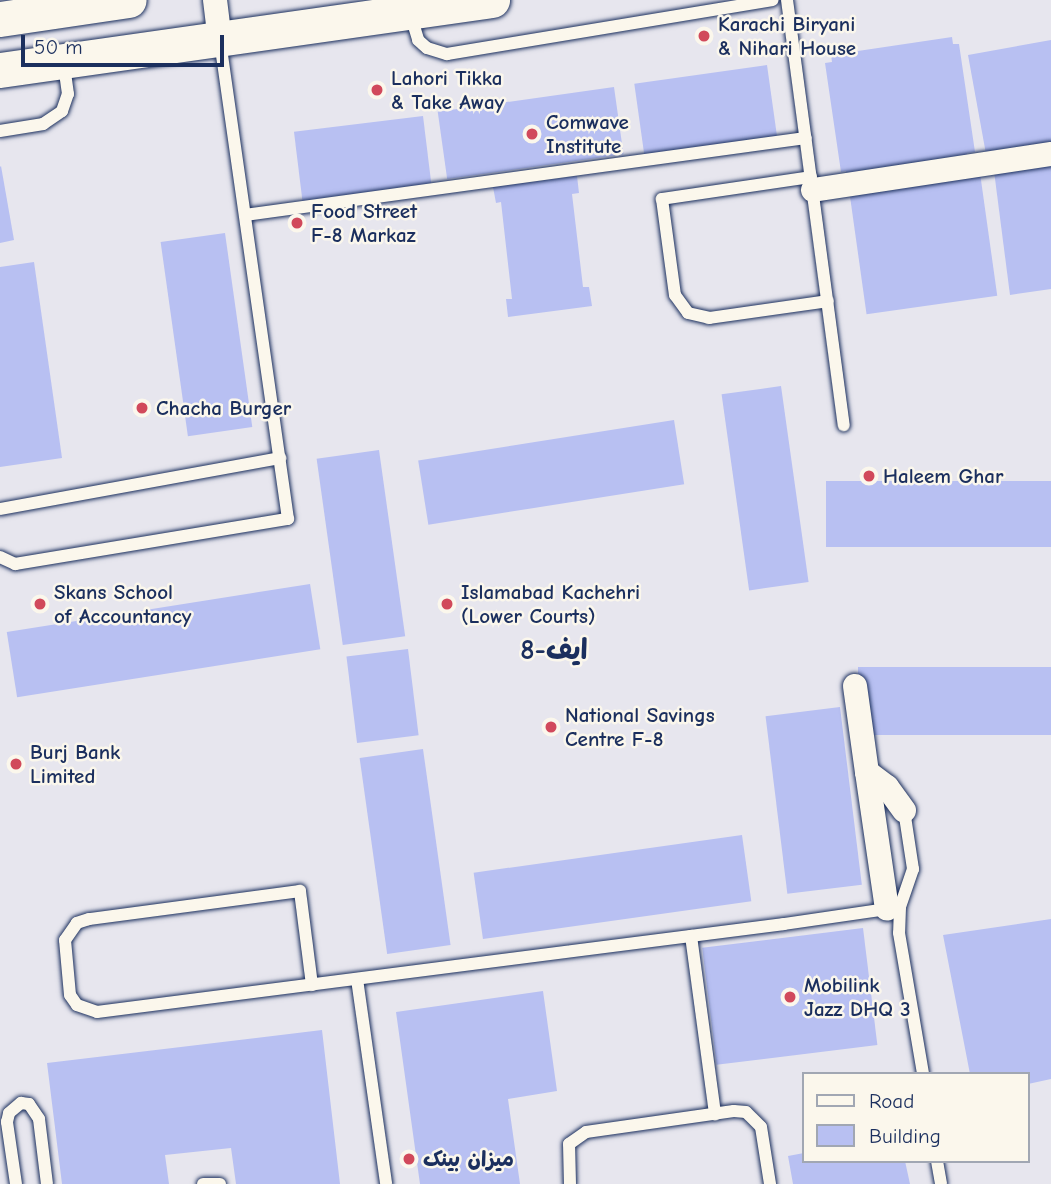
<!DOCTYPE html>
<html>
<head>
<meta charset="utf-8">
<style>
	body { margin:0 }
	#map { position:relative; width:1051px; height:1184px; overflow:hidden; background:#e7e6ee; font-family:"Comic Neue","Playpen Sans Arabic",sans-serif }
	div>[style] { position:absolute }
	.building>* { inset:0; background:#b8c0f2; transform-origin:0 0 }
	.roads { filter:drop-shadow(0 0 2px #1b2f5e) drop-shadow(0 0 2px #1b2f5e) }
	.lane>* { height:12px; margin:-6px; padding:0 6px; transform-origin:6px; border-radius:6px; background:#fbf7ec }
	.street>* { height:24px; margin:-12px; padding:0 12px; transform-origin:12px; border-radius:12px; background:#fbf7ec }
	.secondary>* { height:35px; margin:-17.5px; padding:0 17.5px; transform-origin:17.5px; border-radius:17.5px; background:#fbf7ec }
	.dots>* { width:19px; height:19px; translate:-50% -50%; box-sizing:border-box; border:4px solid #fbf7ec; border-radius:50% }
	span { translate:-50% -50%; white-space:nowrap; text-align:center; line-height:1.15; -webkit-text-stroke:5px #fbf7ec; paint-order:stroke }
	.poi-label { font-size:21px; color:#1b2f5e; font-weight:700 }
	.left { translate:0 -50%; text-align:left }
	.district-label { font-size:28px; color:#1b2f5e; font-weight:700 }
	.legend { position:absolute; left:802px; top:1072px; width:228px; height:91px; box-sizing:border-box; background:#fbf7ec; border:2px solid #a1a7b3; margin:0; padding:9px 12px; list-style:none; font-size:21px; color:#1b2f5e }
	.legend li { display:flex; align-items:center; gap:14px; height:35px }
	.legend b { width:35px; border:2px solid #a1a7b3 }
	.scale { position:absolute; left:21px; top:35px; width:203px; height:32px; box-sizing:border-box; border:4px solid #1b2f5e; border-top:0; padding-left:9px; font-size:21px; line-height:24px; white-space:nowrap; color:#1b2f5e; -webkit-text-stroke:5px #fbf7ec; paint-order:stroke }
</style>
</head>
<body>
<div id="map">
	<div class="building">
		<i style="clip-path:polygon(952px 37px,953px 44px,959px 44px,975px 152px,967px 153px,968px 160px,847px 177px,846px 171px,841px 172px,825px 63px,832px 62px,831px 55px)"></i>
		<i style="clip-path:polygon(1051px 40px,1051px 143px,986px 154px,968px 55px)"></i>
		<i style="left:767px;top:65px;width:75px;height:134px;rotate:82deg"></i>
		<i style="left:614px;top:87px;width:68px;height:178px;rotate:82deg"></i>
		<i style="left:423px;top:116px;width:71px;height:130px;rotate:83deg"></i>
		<i style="clip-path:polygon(1051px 163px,1051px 289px,1010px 295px,994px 171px)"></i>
		<i style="clip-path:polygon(1px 166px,14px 240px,0 243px,0 167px)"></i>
		<i style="left:980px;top:173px;width:124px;height:132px;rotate:82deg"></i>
		<i style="clip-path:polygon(577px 176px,579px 193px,572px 194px,583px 287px,589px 287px,592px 306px,508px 317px,506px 299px,512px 299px,501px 202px,496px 203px,493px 187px)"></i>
		<i style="left:225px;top:233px;width:196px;height:65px;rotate:82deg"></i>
		<i style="clip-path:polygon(34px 262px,62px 458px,0 467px,0 267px)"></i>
		<i style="left:781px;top:386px;width:198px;height:60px;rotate:82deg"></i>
		<i style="left:674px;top:420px;width:65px;height:259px;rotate:81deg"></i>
		<i style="left:379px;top:450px;width:188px;height:63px;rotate:82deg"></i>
		<i style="left:1051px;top:481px;width:66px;height:225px;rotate:90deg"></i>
		<i style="left:310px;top:584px;width:66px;height:307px;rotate:81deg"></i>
		<i style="left:408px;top:649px;width:87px;height:62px;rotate:83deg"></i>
		<i style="left:1051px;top:667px;width:68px;height:193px;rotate:90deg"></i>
		<i style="left:840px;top:707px;width:179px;height:75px;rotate:83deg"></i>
		<i style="left:423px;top:749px;width:198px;height:64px;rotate:82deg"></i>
		<i style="left:742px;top:835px;width:67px;height:271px;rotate:82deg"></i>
		<i style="clip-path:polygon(1051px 919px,1051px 1079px,1028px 1084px,1028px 1074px,970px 1074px,943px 935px)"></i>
		<i style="left:863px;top:928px;width:118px;height:162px;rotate:83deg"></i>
		<i style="clip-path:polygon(543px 991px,557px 1091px,508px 1099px,520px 1184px,420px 1184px,396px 1012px)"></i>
		<i style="clip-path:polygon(322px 1030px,340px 1184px,236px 1184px,231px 1148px,165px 1155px,169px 1184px,62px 1184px,47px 1063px)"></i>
		<i style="clip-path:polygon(804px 1153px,804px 1161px,905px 1161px,910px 1184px,793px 1184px,788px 1156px)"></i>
	</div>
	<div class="roads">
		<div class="lane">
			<i style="left:787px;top:0;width:429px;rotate:82.4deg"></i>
			<i style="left:410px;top:13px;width:28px;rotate:73deg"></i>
			<i style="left:418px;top:40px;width:12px;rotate:42deg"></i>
			<i style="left:427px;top:48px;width:21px;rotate:17deg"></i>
			<i style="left:447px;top:54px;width:330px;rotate:-9.4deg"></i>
			<i style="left:0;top:131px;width:44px;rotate:-9.2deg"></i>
			<i style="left:43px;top:124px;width:23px;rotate:-34deg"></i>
			<i style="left:62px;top:111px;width:18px;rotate:-71deg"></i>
			<i style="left:68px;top:94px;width:29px;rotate:-98deg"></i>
			<i style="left:811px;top:177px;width:151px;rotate:171.6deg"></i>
			<i style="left:662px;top:199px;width:97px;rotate:82.3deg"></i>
			<i style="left:675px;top:295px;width:22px;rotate:54deg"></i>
			<i style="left:688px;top:313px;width:22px;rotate:13deg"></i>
			<i style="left:709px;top:318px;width:120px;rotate:-8.1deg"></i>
			<i style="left:245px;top:215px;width:566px;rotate:-7.82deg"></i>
			<i style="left:0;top:509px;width:285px;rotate:-10.3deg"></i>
			<i style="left:0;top:557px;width:17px;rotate:25deg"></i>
			<i style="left:15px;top:564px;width:277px;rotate:-9.4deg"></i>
			<i style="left:288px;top:519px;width:485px;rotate:-98.1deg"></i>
			<i style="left:904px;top:810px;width:60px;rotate:81.3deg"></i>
			<i style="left:913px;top:869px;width:40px;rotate:108.9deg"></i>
			<i style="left:900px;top:907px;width:26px;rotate:92deg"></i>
			<i style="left:899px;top:933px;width:143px;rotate:80.3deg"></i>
			<i style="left:691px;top:936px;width:180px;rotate:82.3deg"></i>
			<i style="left:357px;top:979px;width:207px;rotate:81.9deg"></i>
			<i style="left:312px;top:985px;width:95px;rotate:-97.3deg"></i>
			<i style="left:300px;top:891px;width:213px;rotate:172.4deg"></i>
			<i style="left:89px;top:919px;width:13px;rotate:162deg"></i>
			<i style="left:77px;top:923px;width:21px;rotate:125deg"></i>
			<i style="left:65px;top:940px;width:55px;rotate:84.8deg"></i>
			<i style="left:70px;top:995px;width:12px;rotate:55deg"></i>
			<i style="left:77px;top:1005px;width:21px;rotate:19deg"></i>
			<i style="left:97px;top:1012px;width:693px;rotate:-7.3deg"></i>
			<i style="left:784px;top:924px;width:117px;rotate:-8.3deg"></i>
			<i style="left:937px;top:1161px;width:23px;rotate:80deg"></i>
			<i style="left:16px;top:1184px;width:63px;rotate:-98.3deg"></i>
			<i style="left:7px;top:1122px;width:9px;rotate:-77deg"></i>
			<i style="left:9px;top:1113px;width:16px;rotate:-40deg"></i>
			<i style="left:21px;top:1103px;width:8px;rotate:7deg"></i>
			<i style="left:29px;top:1104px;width:18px;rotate:56deg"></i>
			<i style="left:39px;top:1119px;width:65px;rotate:83deg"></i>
			<i style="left:203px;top:1184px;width:17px"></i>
			<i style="left:570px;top:1184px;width:40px;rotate:-91.4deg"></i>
			<i style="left:569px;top:1144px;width:21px;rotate:-35deg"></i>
			<i style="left:586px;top:1132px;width:149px;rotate:-8.1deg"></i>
			<i style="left:734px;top:1111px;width:12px;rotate:5deg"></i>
			<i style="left:746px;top:1112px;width:21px;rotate:45deg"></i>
			<i style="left:761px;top:1127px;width:58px;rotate:81deg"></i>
		</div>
		<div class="street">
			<i style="left:215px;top:0;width:39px;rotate:83deg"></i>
			<i style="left:813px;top:190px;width:241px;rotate:-8.6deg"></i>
			<i style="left:855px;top:686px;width:87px;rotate:82.1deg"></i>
			<i style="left:867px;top:772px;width:25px;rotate:37deg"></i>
			<i style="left:887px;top:787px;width:29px;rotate:54deg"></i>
			<i style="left:867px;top:772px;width:138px;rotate:81.7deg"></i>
		</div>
		<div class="secondary">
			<i style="left:0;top:19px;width:130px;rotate:-8.4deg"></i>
			<i style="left:0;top:70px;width:497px;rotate:-8.1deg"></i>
		</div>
	</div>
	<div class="dots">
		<i style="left:704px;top:36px;background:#d1495b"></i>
		<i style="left:377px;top:90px;background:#d1495b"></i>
		<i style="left:532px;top:134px;background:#d1495b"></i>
		<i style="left:297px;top:223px;background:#d1495b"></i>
		<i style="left:142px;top:408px;background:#d1495b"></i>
		<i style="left:869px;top:476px;background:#d1495b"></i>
		<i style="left:40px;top:604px;background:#d1495b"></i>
		<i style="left:447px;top:604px;background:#d1495b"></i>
		<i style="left:551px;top:727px;background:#d1495b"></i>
		<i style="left:16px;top:764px;background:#d1495b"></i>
		<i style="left:790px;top:997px;background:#d1495b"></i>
		<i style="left:409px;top:1159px;background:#d1495b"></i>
	</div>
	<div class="poi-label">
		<span class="left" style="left:718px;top:36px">Karachi Biryani<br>&amp; Nihari House</span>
		<span class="left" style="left:391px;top:90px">Lahori Tikka<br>&amp; Take Away</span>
		<span class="left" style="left:546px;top:134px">Comwave<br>Institute</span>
		<span class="left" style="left:311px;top:223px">Food Street<br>F-8 Markaz</span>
		<span class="left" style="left:156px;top:408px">Chacha Burger</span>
		<span class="left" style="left:883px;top:476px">Haleem Ghar</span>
		<span class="left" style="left:54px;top:604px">Skans School<br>of Accountancy</span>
		<span class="left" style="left:461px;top:604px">Islamabad Kachehri<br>(Lower Courts)</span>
		<span class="left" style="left:565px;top:727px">National Savings<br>Centre F-8</span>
		<span class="left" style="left:30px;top:764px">Burj Bank<br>Limited</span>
		<span class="left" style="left:804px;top:997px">Mobilink<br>Jazz DHQ 3</span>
		<span class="left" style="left:423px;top:1159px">میزان بینک</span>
	</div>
	<div class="district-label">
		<span style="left:554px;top:650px">ایف-8</span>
	</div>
	<ul class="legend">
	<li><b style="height:9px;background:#fbf7ec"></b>Road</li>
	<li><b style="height:19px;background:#b8c0f2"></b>Building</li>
	</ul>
	<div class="scale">50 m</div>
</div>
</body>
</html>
